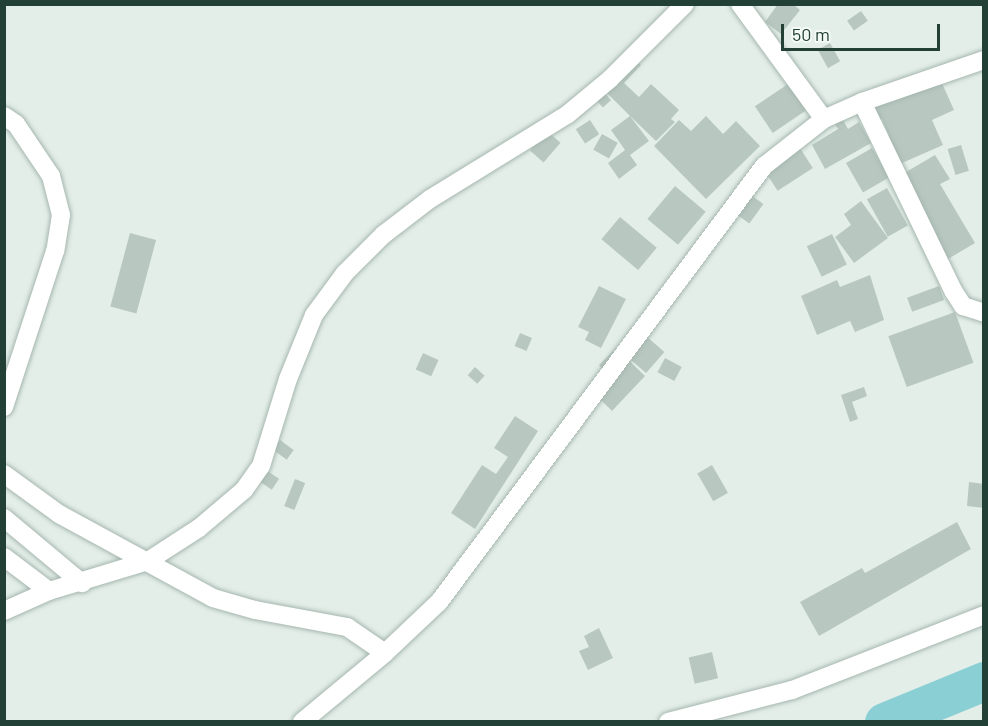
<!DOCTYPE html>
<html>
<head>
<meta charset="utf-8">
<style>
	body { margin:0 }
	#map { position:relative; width:988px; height:726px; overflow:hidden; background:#e3eee8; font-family:Barlow,sans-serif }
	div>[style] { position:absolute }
	.river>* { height:39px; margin:-19.5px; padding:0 19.5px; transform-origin:19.5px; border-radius:19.5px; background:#8acfd4 }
	.building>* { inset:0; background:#b8c8c1; transform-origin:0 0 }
	.roads { filter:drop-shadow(0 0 2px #a5b6af) drop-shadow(0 0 2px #a5b6af) }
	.minor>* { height:18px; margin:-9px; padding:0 9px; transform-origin:9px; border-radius:9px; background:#fff }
	.tertiary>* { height:18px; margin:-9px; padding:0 9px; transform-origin:9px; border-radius:9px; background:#fff }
	.secondary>* { height:18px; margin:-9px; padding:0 9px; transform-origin:9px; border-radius:9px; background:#fff }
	span { translate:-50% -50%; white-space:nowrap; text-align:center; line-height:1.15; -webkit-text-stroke:6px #f4faf6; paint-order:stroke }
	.frame { position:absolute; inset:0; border:6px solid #224035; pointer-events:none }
	.scale { position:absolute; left:781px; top:24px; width:159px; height:27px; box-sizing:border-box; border:3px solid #224035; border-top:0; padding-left:8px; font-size:18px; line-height:21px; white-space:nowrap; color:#224035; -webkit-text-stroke:4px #f4faf6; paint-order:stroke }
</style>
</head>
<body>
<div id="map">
	<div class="river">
		<i style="left:884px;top:722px;width:108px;rotate:-22.3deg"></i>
	</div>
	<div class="building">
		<i style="clip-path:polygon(778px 4px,793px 4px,800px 10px,781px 34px,765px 22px)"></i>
		<i style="left:861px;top:11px;width:12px;height:17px;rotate:55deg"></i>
		<i style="left:830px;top:43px;width:21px;height:14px;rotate:61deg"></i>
		<i style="clip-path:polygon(632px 56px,641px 65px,624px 83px,639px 97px,651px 84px,679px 110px,671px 119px,675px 122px,656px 141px,630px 116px,649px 141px,630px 155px,637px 165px,619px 179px,608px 163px,625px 150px,611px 130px,630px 116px,602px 88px)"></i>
		<i style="clip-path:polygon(941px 81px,954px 110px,932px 120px,943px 145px,893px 167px,882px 141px,890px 138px,882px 119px,864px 126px,855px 105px,888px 91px,892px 102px)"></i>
		<i style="left:788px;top:84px;width:32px;height:40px;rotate:56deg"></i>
		<i style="left:601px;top:89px;width:15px;height:11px;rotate:48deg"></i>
		<i style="clip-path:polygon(839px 113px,848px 129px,859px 122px,871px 143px,825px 169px,812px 145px,838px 129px,831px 118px)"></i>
		<i style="clip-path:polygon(706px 116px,723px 134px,736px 121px,760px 146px,706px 199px,654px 146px,679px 120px,691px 131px)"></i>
		<i style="left:590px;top:120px;width:17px;height:17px;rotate:57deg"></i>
		<i style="left:547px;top:131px;width:18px;height:26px;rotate:41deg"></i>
		<i style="left:602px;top:134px;width:18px;height:18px;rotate:29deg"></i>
		<i style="left:796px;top:142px;width:31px;height:42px;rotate:57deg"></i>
		<i style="left:961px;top:145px;width:27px;height:14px;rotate:73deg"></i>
		<i style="left:872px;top:148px;width:34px;height:30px;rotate:60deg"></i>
		<i style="clip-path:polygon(935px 155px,950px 179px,940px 184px,975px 243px,943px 262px,894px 179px)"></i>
		<i style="left:675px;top:186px;width:40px;height:43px;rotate:40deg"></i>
		<i style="left:887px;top:188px;width:43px;height:23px;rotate:61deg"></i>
		<i style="left:744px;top:190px;width:24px;height:24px;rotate:36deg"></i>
		<i style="clip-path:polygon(861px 201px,888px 238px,854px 263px,835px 237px,851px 225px,844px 214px)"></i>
		<i style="left:620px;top:217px;width:48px;height:29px;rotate:40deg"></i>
		<i style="left:130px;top:233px;width:27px;height:76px;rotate:15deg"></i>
		<i style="left:832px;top:234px;width:34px;height:28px;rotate:64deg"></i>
		<i style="clip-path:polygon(870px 275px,884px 320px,855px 332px,850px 321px,817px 335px,801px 296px,837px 280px,840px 287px)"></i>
		<i style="clip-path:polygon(599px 286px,626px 299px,601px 348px,585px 340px,589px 332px,578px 327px)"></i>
		<i style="left:939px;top:286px;width:15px;height:34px;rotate:70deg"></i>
		<i style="left:955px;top:312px;width:54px;height:71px;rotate:70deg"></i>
		<i style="left:638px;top:329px;width:35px;height:28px;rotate:41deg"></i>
		<i style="left:520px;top:333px;width:13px;height:14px;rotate:23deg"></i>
		<i style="clip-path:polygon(616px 348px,645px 376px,612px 411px,590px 389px,606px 372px,599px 365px)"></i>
		<i style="left:423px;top:353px;width:17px;height:18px;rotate:24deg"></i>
		<i style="left:665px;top:358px;width:19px;height:16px;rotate:28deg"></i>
		<i style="left:475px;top:367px;width:13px;height:11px;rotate:42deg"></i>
		<i style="clip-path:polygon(864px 387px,867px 396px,852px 402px,858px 419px,850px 422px,841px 395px)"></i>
		<i style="clip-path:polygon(515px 416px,538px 431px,475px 529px,451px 513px,482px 465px,496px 474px,508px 457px,494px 448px)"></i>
		<i style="left:280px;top:440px;width:17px;height:12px;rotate:36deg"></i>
		<i style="left:712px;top:465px;width:32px;height:17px;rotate:60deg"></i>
		<i style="left:260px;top:466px;width:23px;height:13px;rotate:34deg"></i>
		<i style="left:295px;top:479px;width:11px;height:29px;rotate:22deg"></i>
		<i style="clip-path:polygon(969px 482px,984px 484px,984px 508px,967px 506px)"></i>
		<i style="clip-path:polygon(957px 522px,971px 549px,819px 636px,800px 602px,862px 568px,865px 573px)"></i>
		<i style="clip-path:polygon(599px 628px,613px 658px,588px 670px,579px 651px,589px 647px,584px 636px)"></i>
		<i style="left:712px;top:652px;width:27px;height:24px;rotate:77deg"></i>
	</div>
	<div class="roads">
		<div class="minor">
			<i style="left:740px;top:4px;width:142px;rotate:53.9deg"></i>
			<i style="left:862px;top:102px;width:211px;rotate:64.2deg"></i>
			<i style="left:954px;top:292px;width:17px;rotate:57deg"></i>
			<i style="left:963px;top:306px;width:22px;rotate:18deg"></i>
			<i style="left:4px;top:116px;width:14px;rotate:34deg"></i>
			<i style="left:16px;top:124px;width:63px;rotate:56.1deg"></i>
			<i style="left:51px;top:176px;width:40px;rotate:75.6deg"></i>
			<i style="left:61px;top:215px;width:36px;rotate:99deg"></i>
			<i style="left:55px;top:251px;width:164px;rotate:108.1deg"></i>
			<i style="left:4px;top:474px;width:68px;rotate:36deg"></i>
			<i style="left:59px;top:514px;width:175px;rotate:28.6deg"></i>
			<i style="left:213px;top:598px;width:44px;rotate:15.9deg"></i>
			<i style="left:255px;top:610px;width:94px;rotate:10.5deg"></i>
			<i style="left:347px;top:627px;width:46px;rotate:34.4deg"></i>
			<i style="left:4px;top:518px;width:102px;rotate:39.8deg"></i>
			<i style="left:4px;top:557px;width:56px;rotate:37.1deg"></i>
			<i style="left:302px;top:722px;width:108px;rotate:-39.7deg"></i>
			<i style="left:385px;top:653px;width:74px;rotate:-43.4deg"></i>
			<i style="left:439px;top:602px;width:544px;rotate:-53.3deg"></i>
			<i style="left:764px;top:166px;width:76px;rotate:-38.1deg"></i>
			<i style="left:824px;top:119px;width:42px;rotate:-24.1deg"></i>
			<i style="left:862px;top:102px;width:129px;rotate:-19deg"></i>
		</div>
		<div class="tertiary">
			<i style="left:4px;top:611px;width:49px;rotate:-24deg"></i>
			<i style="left:49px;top:591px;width:103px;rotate:-16.9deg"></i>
			<i style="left:148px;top:561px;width:61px;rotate:-32.9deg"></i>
			<i style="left:199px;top:528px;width:59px;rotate:-40.2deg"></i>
			<i style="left:244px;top:490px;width:29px;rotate:-55deg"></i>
			<i style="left:261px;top:466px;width:91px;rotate:-72.8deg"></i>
			<i style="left:288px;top:379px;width:69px;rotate:-67.9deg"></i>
			<i style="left:314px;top:315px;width:52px;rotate:-53.6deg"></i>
			<i style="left:345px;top:273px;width:54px;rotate:-45deg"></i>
			<i style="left:383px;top:235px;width:59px;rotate:-37.5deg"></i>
			<i style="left:430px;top:199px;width:162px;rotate:-31.6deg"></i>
			<i style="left:568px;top:114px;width:55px;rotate:-39.8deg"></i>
			<i style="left:610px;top:79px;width:106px;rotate:-45deg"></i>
		</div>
		<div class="secondary">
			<i style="left:668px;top:722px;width:128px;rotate:-14.5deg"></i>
			<i style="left:792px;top:690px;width:206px;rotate:-21.3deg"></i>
		</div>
	</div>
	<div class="frame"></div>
	<div class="scale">50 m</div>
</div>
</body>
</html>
